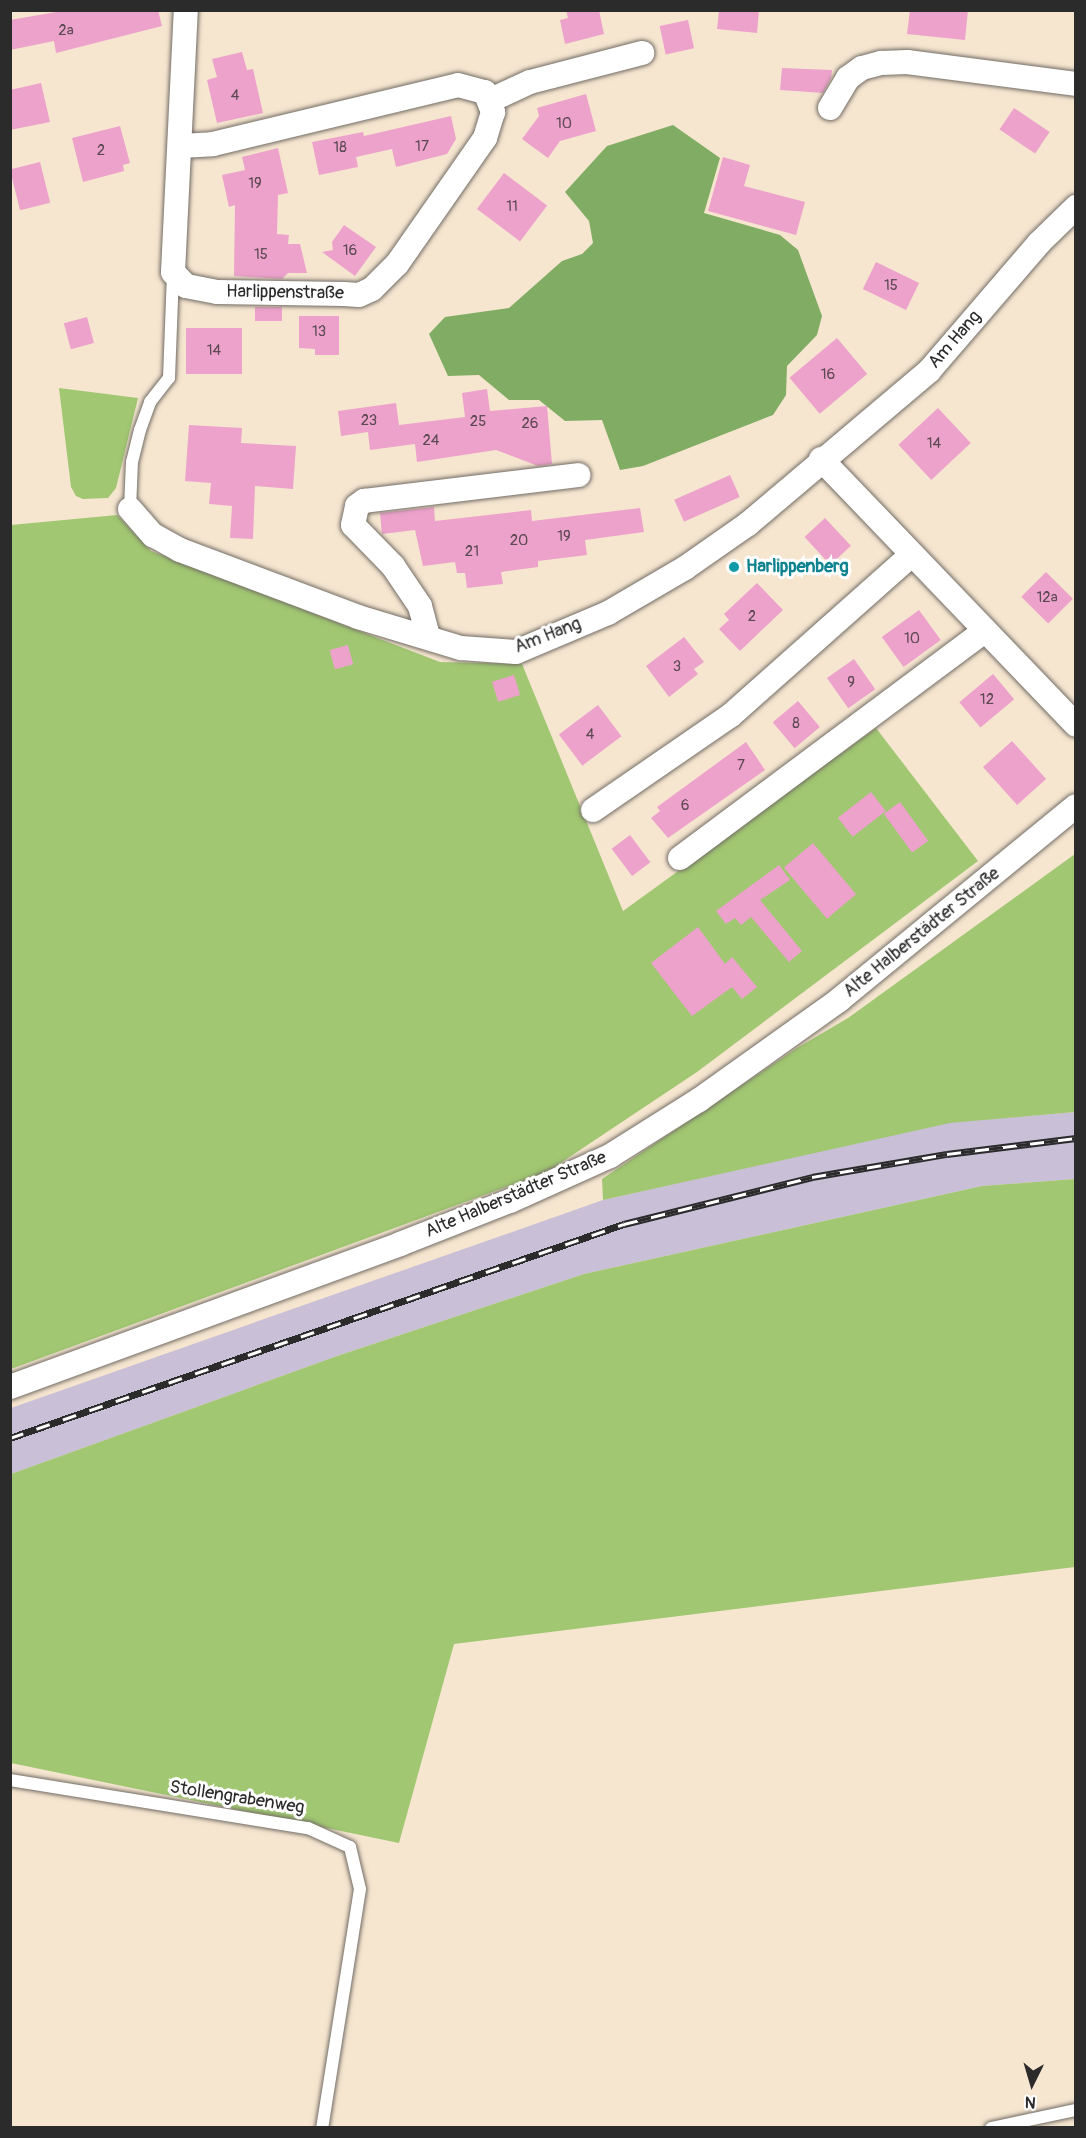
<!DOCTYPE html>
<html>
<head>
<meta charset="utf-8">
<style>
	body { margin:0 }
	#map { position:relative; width:1086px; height:2138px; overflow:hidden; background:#f6e6d0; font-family:Pangolin,sans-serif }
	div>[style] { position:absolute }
	.industrial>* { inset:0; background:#c9bfd7 }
	.green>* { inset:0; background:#a1c772 }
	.forest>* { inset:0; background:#80ac64 }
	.building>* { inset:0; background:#eda2cb; transform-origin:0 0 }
	.roads { filter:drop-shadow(0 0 2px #726c65) drop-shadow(0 0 2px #726c65) }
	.service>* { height:12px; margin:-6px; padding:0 6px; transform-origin:6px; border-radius:6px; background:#fff }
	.minor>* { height:24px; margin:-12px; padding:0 12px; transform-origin:12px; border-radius:12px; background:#fff }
	.rail>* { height:7px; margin-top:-3.5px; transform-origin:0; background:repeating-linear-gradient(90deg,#fff 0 14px,#2b2b2b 0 28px); box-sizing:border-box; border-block:2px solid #2b2b2b }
	.dots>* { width:16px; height:16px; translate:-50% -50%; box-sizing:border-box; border:3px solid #fff; border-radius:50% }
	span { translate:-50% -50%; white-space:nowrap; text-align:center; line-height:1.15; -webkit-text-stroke:6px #fff; paint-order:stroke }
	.number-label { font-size:15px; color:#5c4953 }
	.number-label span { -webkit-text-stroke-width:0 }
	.street-label { font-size:18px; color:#2b2b2b }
	.culture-label { font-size:18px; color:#0d838f; font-weight:700 }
	.left { translate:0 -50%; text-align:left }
	.frame { position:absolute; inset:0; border:12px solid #2b2b2b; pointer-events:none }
	.north { position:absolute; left:1002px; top:2054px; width:60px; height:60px; -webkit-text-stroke:4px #fff; paint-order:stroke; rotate:185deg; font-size:16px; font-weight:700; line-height:24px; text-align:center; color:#2b2b2b }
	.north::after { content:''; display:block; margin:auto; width:21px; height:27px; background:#2b2b2b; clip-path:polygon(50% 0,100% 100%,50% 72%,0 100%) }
</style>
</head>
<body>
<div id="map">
	<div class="industrial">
		<i style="clip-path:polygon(1075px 1112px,1075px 1179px,982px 1186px,584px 1274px,340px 1355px,11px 1474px,11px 1408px,603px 1200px,943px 1123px)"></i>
	</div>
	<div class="green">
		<i style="clip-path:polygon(59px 388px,138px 398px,116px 488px,108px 498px,83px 499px,76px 496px,71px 487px)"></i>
		<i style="clip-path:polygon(117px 515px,151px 551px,440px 662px,522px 664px,623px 911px,876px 728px,978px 861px,697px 1072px,547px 1172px,11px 1369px,11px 525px)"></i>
		<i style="clip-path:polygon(1075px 854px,1075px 1112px,950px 1123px,603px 1200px,602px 1179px,797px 1048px,848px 1018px)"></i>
		<i style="clip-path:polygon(1075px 1179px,1075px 1567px,454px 1644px,399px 1843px,11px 1763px,11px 1474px,340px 1355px,584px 1274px,982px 1186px)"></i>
	</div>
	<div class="forest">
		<i style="clip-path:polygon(673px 125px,720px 158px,704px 213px,780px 235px,798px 250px,822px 316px,817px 335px,787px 366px,786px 395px,773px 415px,643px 466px,620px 470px,602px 420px,565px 421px,539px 400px,509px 400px,479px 375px,448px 376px,429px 334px,445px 317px,509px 308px,562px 261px,582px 254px,593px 243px,589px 221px,565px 192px,607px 146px)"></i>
	</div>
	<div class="building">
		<i style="clip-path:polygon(68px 10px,158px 10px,162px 26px,56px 53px,54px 41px,10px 50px,10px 20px)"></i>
		<i style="clip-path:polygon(566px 10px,599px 10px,604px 34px,565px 44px,560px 20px,568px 18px)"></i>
		<i style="clip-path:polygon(719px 10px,759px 10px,757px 33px,717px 29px)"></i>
		<i style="clip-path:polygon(910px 10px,968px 10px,965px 40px,907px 34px)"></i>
		<i style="left:688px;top:20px;width:29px;height:29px;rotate:78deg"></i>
		<i style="clip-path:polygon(242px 52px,247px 70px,253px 69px,263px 113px,217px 123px,207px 80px,217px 77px,212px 59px)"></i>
		<i style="clip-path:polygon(782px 68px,832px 70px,831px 78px,823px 93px,780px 90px)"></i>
		<i style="clip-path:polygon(41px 83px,50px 122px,10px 130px,10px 90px)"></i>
		<i style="clip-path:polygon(586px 94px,596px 131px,560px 141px,548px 158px,522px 139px,539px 116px,537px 108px)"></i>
		<i style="left:1014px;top:108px;width:43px;height:26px;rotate:34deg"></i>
		<i style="clip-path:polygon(451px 116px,456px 139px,447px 154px,396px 167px,392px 149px,356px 157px,358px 167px,319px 175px,312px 142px,363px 132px,364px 136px)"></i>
		<i style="clip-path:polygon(120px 126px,130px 163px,123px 165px,124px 171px,83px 182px,72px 138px)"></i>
		<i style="clip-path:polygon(278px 148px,288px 193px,278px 195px,277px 234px,289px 235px,288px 244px,300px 244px,307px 273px,288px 273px,282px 279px,234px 276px,235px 205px,229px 207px,222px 175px,245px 170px,242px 157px)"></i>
		<i style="clip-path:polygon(723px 157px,750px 165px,744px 186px,805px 202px,796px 235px,708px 211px)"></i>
		<i style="left:40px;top:162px;width:42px;height:31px;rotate:76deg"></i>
		<i style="left:504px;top:173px;width:54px;height:45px;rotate:37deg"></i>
		<i style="clip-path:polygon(344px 225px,376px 247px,355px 276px,322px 252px,333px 250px,332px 242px)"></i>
		<i style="left:876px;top:262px;width:48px;height:30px;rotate:26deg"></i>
		<i style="left:255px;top:307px;width:27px;height:14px"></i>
		<i style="clip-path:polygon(299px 316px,339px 316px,339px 355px,315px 355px,315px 349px,299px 348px)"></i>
		<i style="left:87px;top:317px;width:27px;height:24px;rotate:75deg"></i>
		<i style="left:186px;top:328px;width:56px;height:46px"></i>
		<i style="left:837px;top:338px;width:47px;height:62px;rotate:50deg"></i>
		<i style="clip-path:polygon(487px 389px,490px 411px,547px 406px,552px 464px,538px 466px,496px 450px,417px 462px,415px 444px,370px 450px,368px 432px,341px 436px,338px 411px,396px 403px,399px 425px,465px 417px,462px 393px)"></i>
		<i style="left:938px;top:408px;width:48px;height:54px;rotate:47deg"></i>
		<i style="clip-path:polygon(189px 425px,242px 428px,241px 443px,296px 446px,293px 489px,255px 486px,253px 539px,230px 538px,232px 506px,209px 504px,211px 483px,185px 481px)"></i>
		<i style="left:730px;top:475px;width:24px;height:61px;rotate:66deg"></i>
		<i style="clip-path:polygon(434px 507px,435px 521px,531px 510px,532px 521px,640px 508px,644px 532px,585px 540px,587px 555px,538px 561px,538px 567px,501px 572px,503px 584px,467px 588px,465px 573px,457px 573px,455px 562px,423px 566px,415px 530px,382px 534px,380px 513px)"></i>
		<i style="left:825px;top:518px;width:38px;height:28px;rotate:47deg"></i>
		<i style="left:1046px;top:572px;width:38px;height:35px;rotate:45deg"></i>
		<i style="clip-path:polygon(757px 583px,783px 610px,740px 651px,719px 629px,729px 620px,724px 614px)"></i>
		<i style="left:919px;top:610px;width:37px;height:46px;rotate:54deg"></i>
		<i style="clip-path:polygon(684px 637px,704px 662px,694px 669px,698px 674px,669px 697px,646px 666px)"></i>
		<i style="left:348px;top:645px;width:20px;height:19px;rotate:75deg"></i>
		<i style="left:854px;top:659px;width:37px;height:33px;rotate:55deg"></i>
		<i style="left:993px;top:674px;width:33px;height:44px;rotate:50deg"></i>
		<i style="left:514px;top:675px;width:21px;height:23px;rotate:73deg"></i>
		<i style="left:798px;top:701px;width:34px;height:33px;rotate:50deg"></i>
		<i style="left:598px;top:705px;width:39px;height:49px;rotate:53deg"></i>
		<i style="left:1012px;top:741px;width:51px;height:39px;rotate:48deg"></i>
		<i style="clip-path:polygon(746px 742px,765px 770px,668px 838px,651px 818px,660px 811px,657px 807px)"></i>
		<i style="left:871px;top:792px;width:24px;height:42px;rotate:52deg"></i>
		<i style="left:900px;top:802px;width:48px;height:20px;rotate:54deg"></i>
		<i style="left:630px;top:835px;width:34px;height:23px;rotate:53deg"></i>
		<i style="left:813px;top:843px;width:67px;height:38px;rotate:50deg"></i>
		<i style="clip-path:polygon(779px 865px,790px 880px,760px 900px,802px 951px,789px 962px,751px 917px,741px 925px,735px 918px,726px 924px,716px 911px)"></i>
		<i style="clip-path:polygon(698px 927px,725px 964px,732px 957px,757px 987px,742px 999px,732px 987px,692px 1016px,651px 963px)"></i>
	</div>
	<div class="roads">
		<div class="service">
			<i style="left:130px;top:509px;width:47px;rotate:-87.6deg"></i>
			<i style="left:132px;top:462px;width:33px;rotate:-76deg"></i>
			<i style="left:140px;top:430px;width:30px;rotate:-70deg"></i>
			<i style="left:150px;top:402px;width:31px;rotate:-52deg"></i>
			<i style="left:169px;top:378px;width:104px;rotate:-87.8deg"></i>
			<i style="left:10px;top:1780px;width:302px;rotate:9.2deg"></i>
			<i style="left:308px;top:1828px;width:46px;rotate:24.3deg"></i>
			<i style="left:350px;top:1847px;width:43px;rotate:76.6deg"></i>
			<i style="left:360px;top:1889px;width:242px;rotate:99deg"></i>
			<i style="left:991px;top:2128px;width:87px;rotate:-12deg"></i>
		</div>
		<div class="minor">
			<i style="left:491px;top:100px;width:43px;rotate:-24.8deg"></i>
			<i style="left:530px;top:82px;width:116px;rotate:-14.5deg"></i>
			<i style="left:830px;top:108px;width:35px;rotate:-59deg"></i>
			<i style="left:848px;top:78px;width:17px;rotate:-36deg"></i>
			<i style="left:862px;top:68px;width:20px;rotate:-15deg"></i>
			<i style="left:881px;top:63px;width:26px;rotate:-2deg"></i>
			<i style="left:907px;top:62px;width:170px;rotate:7.4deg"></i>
			<i style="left:180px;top:146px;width:33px;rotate:-3deg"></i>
			<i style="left:213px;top:144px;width:252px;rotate:-13.5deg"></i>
			<i style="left:458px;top:85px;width:28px;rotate:15deg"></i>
			<i style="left:485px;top:92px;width:22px;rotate:68deg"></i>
			<i style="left:493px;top:112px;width:27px;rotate:107deg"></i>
			<i style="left:485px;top:138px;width:154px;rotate:124.9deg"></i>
			<i style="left:397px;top:264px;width:35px;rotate:135deg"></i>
			<i style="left:372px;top:289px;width:14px;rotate:155deg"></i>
			<i style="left:359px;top:295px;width:15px;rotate:-176deg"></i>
			<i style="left:344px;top:294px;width:127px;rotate:-179.1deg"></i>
			<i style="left:217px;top:292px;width:32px;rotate:-169deg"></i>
			<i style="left:186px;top:286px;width:19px;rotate:-133deg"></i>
			<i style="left:173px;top:272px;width:262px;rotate:-87.2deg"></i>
			<i style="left:821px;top:459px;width:368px;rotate:46.2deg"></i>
			<i style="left:130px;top:509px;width:35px;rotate:49deg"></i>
			<i style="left:153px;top:535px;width:31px;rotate:29deg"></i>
			<i style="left:180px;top:550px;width:190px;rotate:20.6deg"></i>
			<i style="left:358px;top:617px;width:108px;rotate:16.8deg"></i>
			<i style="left:461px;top:648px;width:55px;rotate:4.2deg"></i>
			<i style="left:516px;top:652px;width:100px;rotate:-23deg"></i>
			<i style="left:608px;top:613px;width:89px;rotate:-30.3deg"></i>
			<i style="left:685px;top:568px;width:77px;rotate:-34.9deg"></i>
			<i style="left:748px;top:524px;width:237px;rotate:-40.2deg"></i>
			<i style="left:929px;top:371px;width:169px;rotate:-49.3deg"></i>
			<i style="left:1039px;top:243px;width:52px;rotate:-44.2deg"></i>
			<i style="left:428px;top:636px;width:31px;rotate:-105deg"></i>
			<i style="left:420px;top:606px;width:48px;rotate:-124deg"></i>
			<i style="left:393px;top:566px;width:57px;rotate:-134.3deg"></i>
			<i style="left:353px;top:525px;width:19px;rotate:-78deg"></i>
			<i style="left:357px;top:506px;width:9px;rotate:-36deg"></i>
			<i style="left:364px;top:501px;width:216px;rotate:-6.9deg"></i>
			<i style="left:593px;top:810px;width:166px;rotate:-34.5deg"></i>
			<i style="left:730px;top:716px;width:241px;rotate:-41.6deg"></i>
			<i style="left:680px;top:858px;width:380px;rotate:-36.7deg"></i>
			<i style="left:10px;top:1387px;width:415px;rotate:-20.1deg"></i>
			<i style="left:400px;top:1244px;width:118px;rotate:-21.4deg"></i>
			<i style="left:510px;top:1201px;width:110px;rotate:-24.2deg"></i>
			<i style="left:610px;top:1156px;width:105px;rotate:-32.2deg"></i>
			<i style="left:699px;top:1100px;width:172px;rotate:-35.5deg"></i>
			<i style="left:839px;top:1000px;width:306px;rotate:-39.3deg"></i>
		</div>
	</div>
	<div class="rail">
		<i style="left:10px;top:1438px;width:650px;rotate:-19.22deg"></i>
		<i style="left:624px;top:1224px;width:194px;rotate:-14deg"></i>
		<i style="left:812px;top:1177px;width:137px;rotate:-9.7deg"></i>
		<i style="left:947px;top:1154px;width:130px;rotate:-7.1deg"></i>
	</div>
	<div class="dots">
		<i style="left:734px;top:567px;background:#0f9aa8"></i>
	</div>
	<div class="number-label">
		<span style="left:66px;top:31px">2a</span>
		<span style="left:235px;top:96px">4</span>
		<span style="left:564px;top:124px">10</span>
		<span style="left:422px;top:147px">17</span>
		<span style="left:340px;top:148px">18</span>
		<span style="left:101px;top:151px">2</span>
		<span style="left:255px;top:184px">19</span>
		<span style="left:512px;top:207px">11</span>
		<span style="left:350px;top:251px">16</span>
		<span style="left:261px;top:255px">15</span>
		<span style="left:891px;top:286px">15</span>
		<span style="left:319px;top:332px">13</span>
		<span style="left:214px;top:351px">14</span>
		<span style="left:828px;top:375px">16</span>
		<span style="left:369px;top:421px">23</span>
		<span style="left:478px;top:422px">25</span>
		<span style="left:530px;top:424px">26</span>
		<span style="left:431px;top:441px">24</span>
		<span style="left:934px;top:444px">14</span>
		<span style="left:564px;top:537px">19</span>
		<span style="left:519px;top:541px">20</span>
		<span style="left:472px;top:552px">21</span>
		<span style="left:1047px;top:598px">12a</span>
		<span style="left:752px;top:617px">2</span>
		<span style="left:912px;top:639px">10</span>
		<span style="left:677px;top:667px">3</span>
		<span style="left:851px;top:683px">9</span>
		<span style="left:987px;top:700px">12</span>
		<span style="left:796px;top:724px">8</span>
		<span style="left:590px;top:735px">4</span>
		<span style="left:741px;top:766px">7</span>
		<span style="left:685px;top:806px">6</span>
	</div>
	<div class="street-label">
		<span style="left:285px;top:293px;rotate:1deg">Harlippenstraße</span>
		<span style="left:955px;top:340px;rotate:-49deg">Am Hang</span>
		<span style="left:548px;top:636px;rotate:-21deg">Am Hang</span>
		<span style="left:922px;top:933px;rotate:-39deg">Alte Halberstädter Straße</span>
		<span style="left:516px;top:1195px;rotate:-23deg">Alte Halberstädter Straße</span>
		<span style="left:237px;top:1798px;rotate:9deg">Stollengrabenweg</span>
	</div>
	<div class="culture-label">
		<span class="left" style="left:746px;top:567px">Harlippenberg</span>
	</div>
	<div class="frame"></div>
	<div class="north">N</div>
</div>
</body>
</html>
